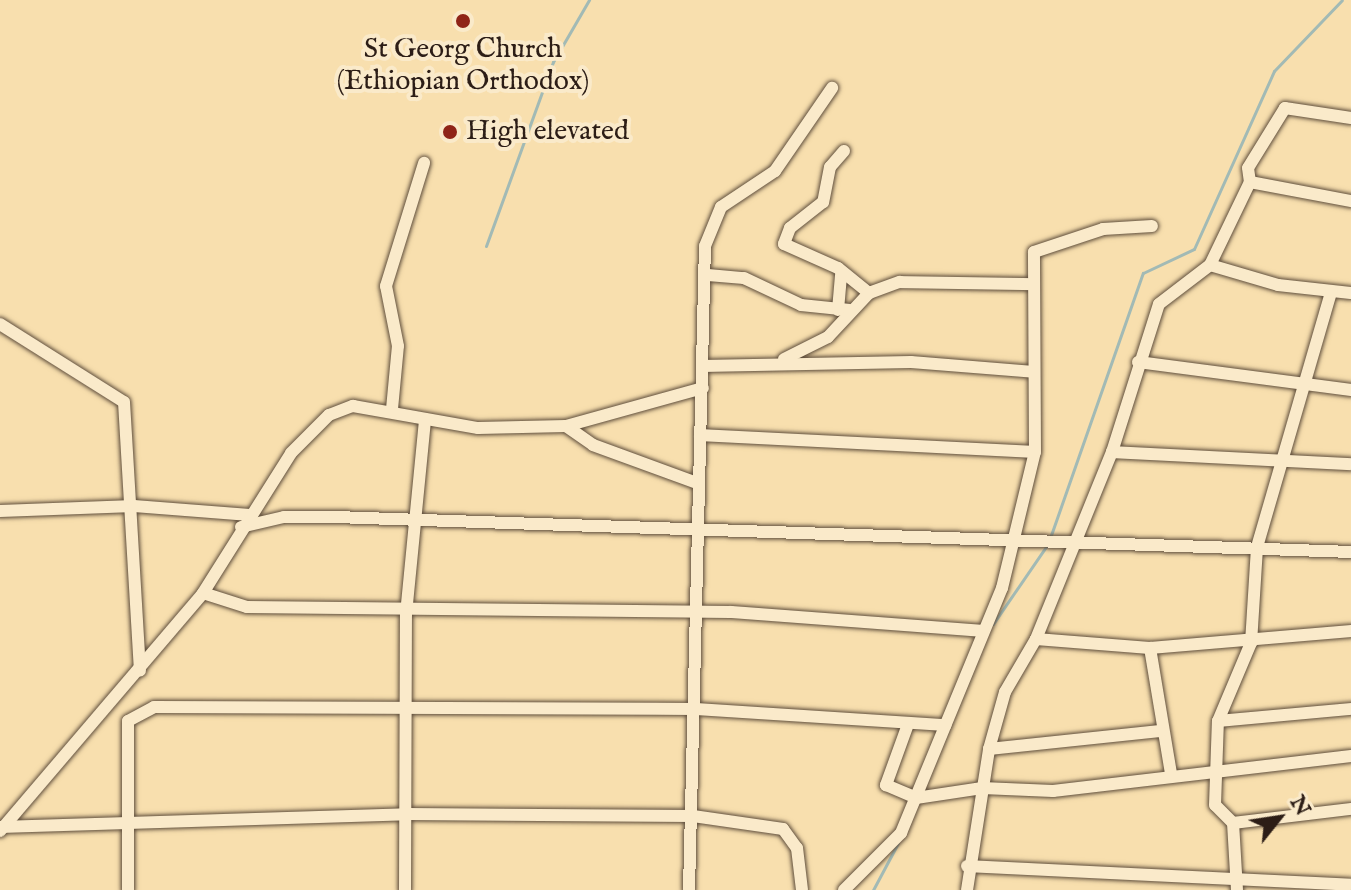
<!DOCTYPE html>
<html>
<head>
<meta charset="utf-8">
<style>
	body { margin:0 }
	#map { position:relative; width:1351px; height:890px; overflow:hidden; background:#f8dfae; font-family:"IM FELL English",serif }
	div>[style] { position:absolute }
	.stream>* { height:3px; margin:-1.5px; padding:0 1.5px; transform-origin:1.5px; border-radius:1.5px; background:#a2bab5 }
	.roads { filter:drop-shadow(0 0 2px #5f4e3c) drop-shadow(0 0 2px #5f4e3c) }
	.street>* { height:12px; margin:-6px; padding:0 6px; transform-origin:6px; border-radius:6px; background:#faeaca }
	.dots>* { width:22px; height:22px; translate:-50% -50%; box-sizing:border-box; border:4px solid #faeaca; border-radius:50% }
	span { translate:-50% -50%; white-space:nowrap; text-align:center; line-height:1.15; -webkit-text-stroke:8px #faeaca; paint-order:stroke }
	.poi-label { font-size:28px; color:#2c1d16 }
	.left { translate:0 -50%; text-align:left }
	.north { position:absolute; left:1239px; top:778px; width:80px; height:80px; -webkit-text-stroke:6px #faeaca; paint-order:stroke; rotate:60deg; font-size:22px; font-weight:700; line-height:32px; text-align:center; color:#2c1d16 }
	.north::after { content:''; display:block; margin:auto; width:28px; height:36px; background:#2c1d16; clip-path:polygon(50% 0,100% 100%,50% 72%,0 100%) }
</style>
</head>
<body>
<div id="map">
	<div class="stream">
		<i style="left:486px;top:246px;width:196px;rotate:-70deg"></i>
		<i style="left:553px;top:62px;width:72px;rotate:-59.9deg"></i>
		<i style="left:1050px;top:538px;width:281px;rotate:-70.7deg"></i>
		<i style="left:1143px;top:273px;width:56px;rotate:-25.2deg"></i>
		<i style="left:1194px;top:249px;width:195px;rotate:-65.8deg"></i>
		<i style="left:1274px;top:71px;width:98px;rotate:-46.2deg"></i>
		<i style="left:993px;top:624px;width:96px;rotate:-55.6deg"></i>
		<i style="left:873px;top:890px;width:53px;rotate:-62deg"></i>
	</div>
	<div class="roads">
		<div class="street">
			<i style="left:1351px;top:118px;width:67px;rotate:-171.4deg"></i>
			<i style="left:1285px;top:108px;width:70px;rotate:121.7deg"></i>
			<i style="left:1248px;top:168px;width:14px;rotate:82deg"></i>
			<i style="left:1250px;top:182px;width:103px;rotate:10.7deg"></i>
			<i style="left:844px;top:151px;width:21px;rotate:131deg"></i>
			<i style="left:830px;top:167px;width:36px;rotate:101deg"></i>
			<i style="left:823px;top:202px;width:42px;rotate:141.8deg"></i>
			<i style="left:790px;top:228px;width:17px;rotate:111deg"></i>
			<i style="left:784px;top:244px;width:59px;rotate:24deg"></i>
			<i style="left:838px;top:268px;width:40px;rotate:39deg"></i>
			<i style="left:1210px;top:265px;width:92px;rotate:-64.3deg"></i>
			<i style="left:708px;top:275px;width:36px;rotate:5deg"></i>
			<i style="left:744px;top:278px;width:63px;rotate:25.3deg"></i>
			<i style="left:801px;top:305px;width:49px;rotate:5.8deg"></i>
			<i style="left:838px;top:310px;width:35px;rotate:-85deg"></i>
			<i style="left:0;top:324px;width:146px;rotate:32.2deg"></i>
			<i style="left:124px;top:402px;width:269px;rotate:86.6deg"></i>
			<i style="left:784px;top:359px;width:49px;rotate:-26.6deg"></i>
			<i style="left:828px;top:337px;width:60px;rotate:-47deg"></i>
			<i style="left:869px;top:293px;width:33px;rotate:-20deg"></i>
			<i style="left:900px;top:282px;width:132px;rotate:0.9deg"></i>
			<i style="left:1138px;top:362px;width:215px;rotate:7.5deg"></i>
			<i style="left:702px;top:366px;width:209px;rotate:-1.1deg"></i>
			<i style="left:911px;top:362px;width:123px;rotate:4.6deg"></i>
			<i style="left:392px;top:409px;width:63px;rotate:-84.6deg"></i>
			<i style="left:398px;top:346px;width:61px;rotate:-101.3deg"></i>
			<i style="left:386px;top:286px;width:129px;rotate:-72.8deg"></i>
			<i style="left:566px;top:426px;width:33px;rotate:35deg"></i>
			<i style="left:593px;top:445px;width:111px;rotate:20.1deg"></i>
			<i style="left:700px;top:435px;width:335px;rotate:2.9deg"></i>
			<i style="left:1112px;top:452px;width:239px;rotate:2.9deg"></i>
			<i style="left:0;top:511px;width:134px;rotate:-2.1deg"></i>
			<i style="left:134px;top:506px;width:116px;rotate:4.4deg"></i>
			<i style="left:241px;top:527px;width:44px;rotate:-13.1deg"></i>
			<i style="left:284px;top:517px;width:51px"></i>
			<i style="left:335px;top:517px;width:1017px;rotate:1.97deg"></i>
			<i style="left:203px;top:593px;width:46px;rotate:17.7deg"></i>
			<i style="left:247px;top:607px;width:484px;rotate:0.6deg"></i>
			<i style="left:731px;top:612px;width:251px;rotate:4.3deg"></i>
			<i style="left:1036px;top:639px;width:202px;rotate:-67.9deg"></i>
			<i style="left:1112px;top:452px;width:155px;rotate:-72.4deg"></i>
			<i style="left:1159px;top:304px;width:64px;rotate:-37.4deg"></i>
			<i style="left:1210px;top:265px;width:71px;rotate:16.4deg"></i>
			<i style="left:1278px;top:285px;width:73px;rotate:6.3deg"></i>
			<i style="left:1150px;top:648px;width:128px;rotate:80.5deg"></i>
			<i style="left:128px;top:721px;width:30px;rotate:-28deg"></i>
			<i style="left:154px;top:707px;width:542px;rotate:0.21deg"></i>
			<i style="left:696px;top:709px;width:250px;rotate:3.7deg"></i>
			<i style="left:1218px;top:721px;width:134px;rotate:-5.2deg"></i>
			<i style="left:907px;top:727px;width:62px;rotate:109.9deg"></i>
			<i style="left:886px;top:785px;width:33px;rotate:23deg"></i>
			<i style="left:916px;top:798px;width:67px;rotate:-8.6deg"></i>
			<i style="left:982px;top:788px;width:71px;rotate:2.4deg"></i>
			<i style="left:1053px;top:791px;width:300px;rotate:-6.7deg"></i>
			<i style="left:1160px;top:731px;width:172px;rotate:174deg"></i>
			<i style="left:989px;top:749px;width:59px;rotate:-74.3deg"></i>
			<i style="left:1005px;top:692px;width:61px;rotate:-59.7deg"></i>
			<i style="left:1036px;top:639px;width:114px;rotate:4.5deg"></i>
			<i style="left:1150px;top:648px;width:202px;rotate:-4.8deg"></i>
			<i style="left:1233px;top:823px;width:119px;rotate:-6.8deg"></i>
			<i style="left:0;top:827px;width:407px;rotate:-1.8deg"></i>
			<i style="left:407px;top:814px;width:286px;rotate:0.4deg"></i>
			<i style="left:693px;top:816px;width:91px;rotate:8.2deg"></i>
			<i style="left:783px;top:829px;width:24px;rotate:54deg"></i>
			<i style="left:797px;top:848px;width:42px;rotate:83.2deg"></i>
			<i style="left:0;top:831px;width:313px;rotate:-49.5deg"></i>
			<i style="left:203px;top:593px;width:165px;rotate:-57.8deg"></i>
			<i style="left:291px;top:453px;width:54px;rotate:-45deg"></i>
			<i style="left:329px;top:415px;width:26px;rotate:-21deg"></i>
			<i style="left:353px;top:406px;width:127px;rotate:10deg"></i>
			<i style="left:478px;top:428px;width:88px;rotate:-1.3deg"></i>
			<i style="left:566px;top:426px;width:142px;rotate:-15.5deg"></i>
			<i style="left:967px;top:866px;width:384px;rotate:2.8deg"></i>
			<i style="left:128px;top:890px;width:169px;rotate:-90deg"></i>
			<i style="left:405px;top:890px;width:276px;rotate:-89.8deg"></i>
			<i style="left:406px;top:614px;width:196px;rotate:-84.4deg"></i>
			<i style="left:689px;top:890px;width:644px;rotate:-88.58deg"></i>
			<i style="left:705px;top:246px;width:42px;rotate:-67.7deg"></i>
			<i style="left:721px;top:207px;width:65px;rotate:-33.7deg"></i>
			<i style="left:775px;top:171px;width:101px;rotate:-55.5deg"></i>
			<i style="left:844px;top:890px;width:81px;rotate:-45deg"></i>
			<i style="left:901px;top:833px;width:265px;rotate:-67.6deg"></i>
			<i style="left:1002px;top:588px;width:140px;rotate:-76.4deg"></i>
			<i style="left:1035px;top:452px;width:200px;rotate:-90.3deg"></i>
			<i style="left:1034px;top:252px;width:73px;rotate:-18.4deg"></i>
			<i style="left:1103px;top:229px;width:49px;rotate:-3.5deg"></i>
			<i style="left:967px;top:890px;width:143px;rotate:-81.1deg"></i>
			<i style="left:1237px;top:890px;width:67px;rotate:-93.4deg"></i>
			<i style="left:1233px;top:823px;width:25px;rotate:-135deg"></i>
			<i style="left:1215px;top:805px;width:84px;rotate:-88deg"></i>
			<i style="left:1218px;top:721px;width:85px;rotate:-67.1deg"></i>
			<i style="left:1251px;top:643px;width:96px;rotate:-86.4deg"></i>
			<i style="left:1257px;top:547px;width:266px;rotate:-73.8deg"></i>
		</div>
	</div>
	<div class="dots">
		<i style="left:463px;top:21px;background:#8f2418"></i>
		<i style="left:450px;top:132px;background:#8f2418"></i>
	</div>
	<div class="poi-label">
		<span style="left:463px;top:66px">St Georg Church<br>(Ethiopian Orthodox)</span>
		<span class="left" style="left:466px;top:132px">High elevated</span>
	</div>
	<div class="north">N</div>
</div>
</body>
</html>
